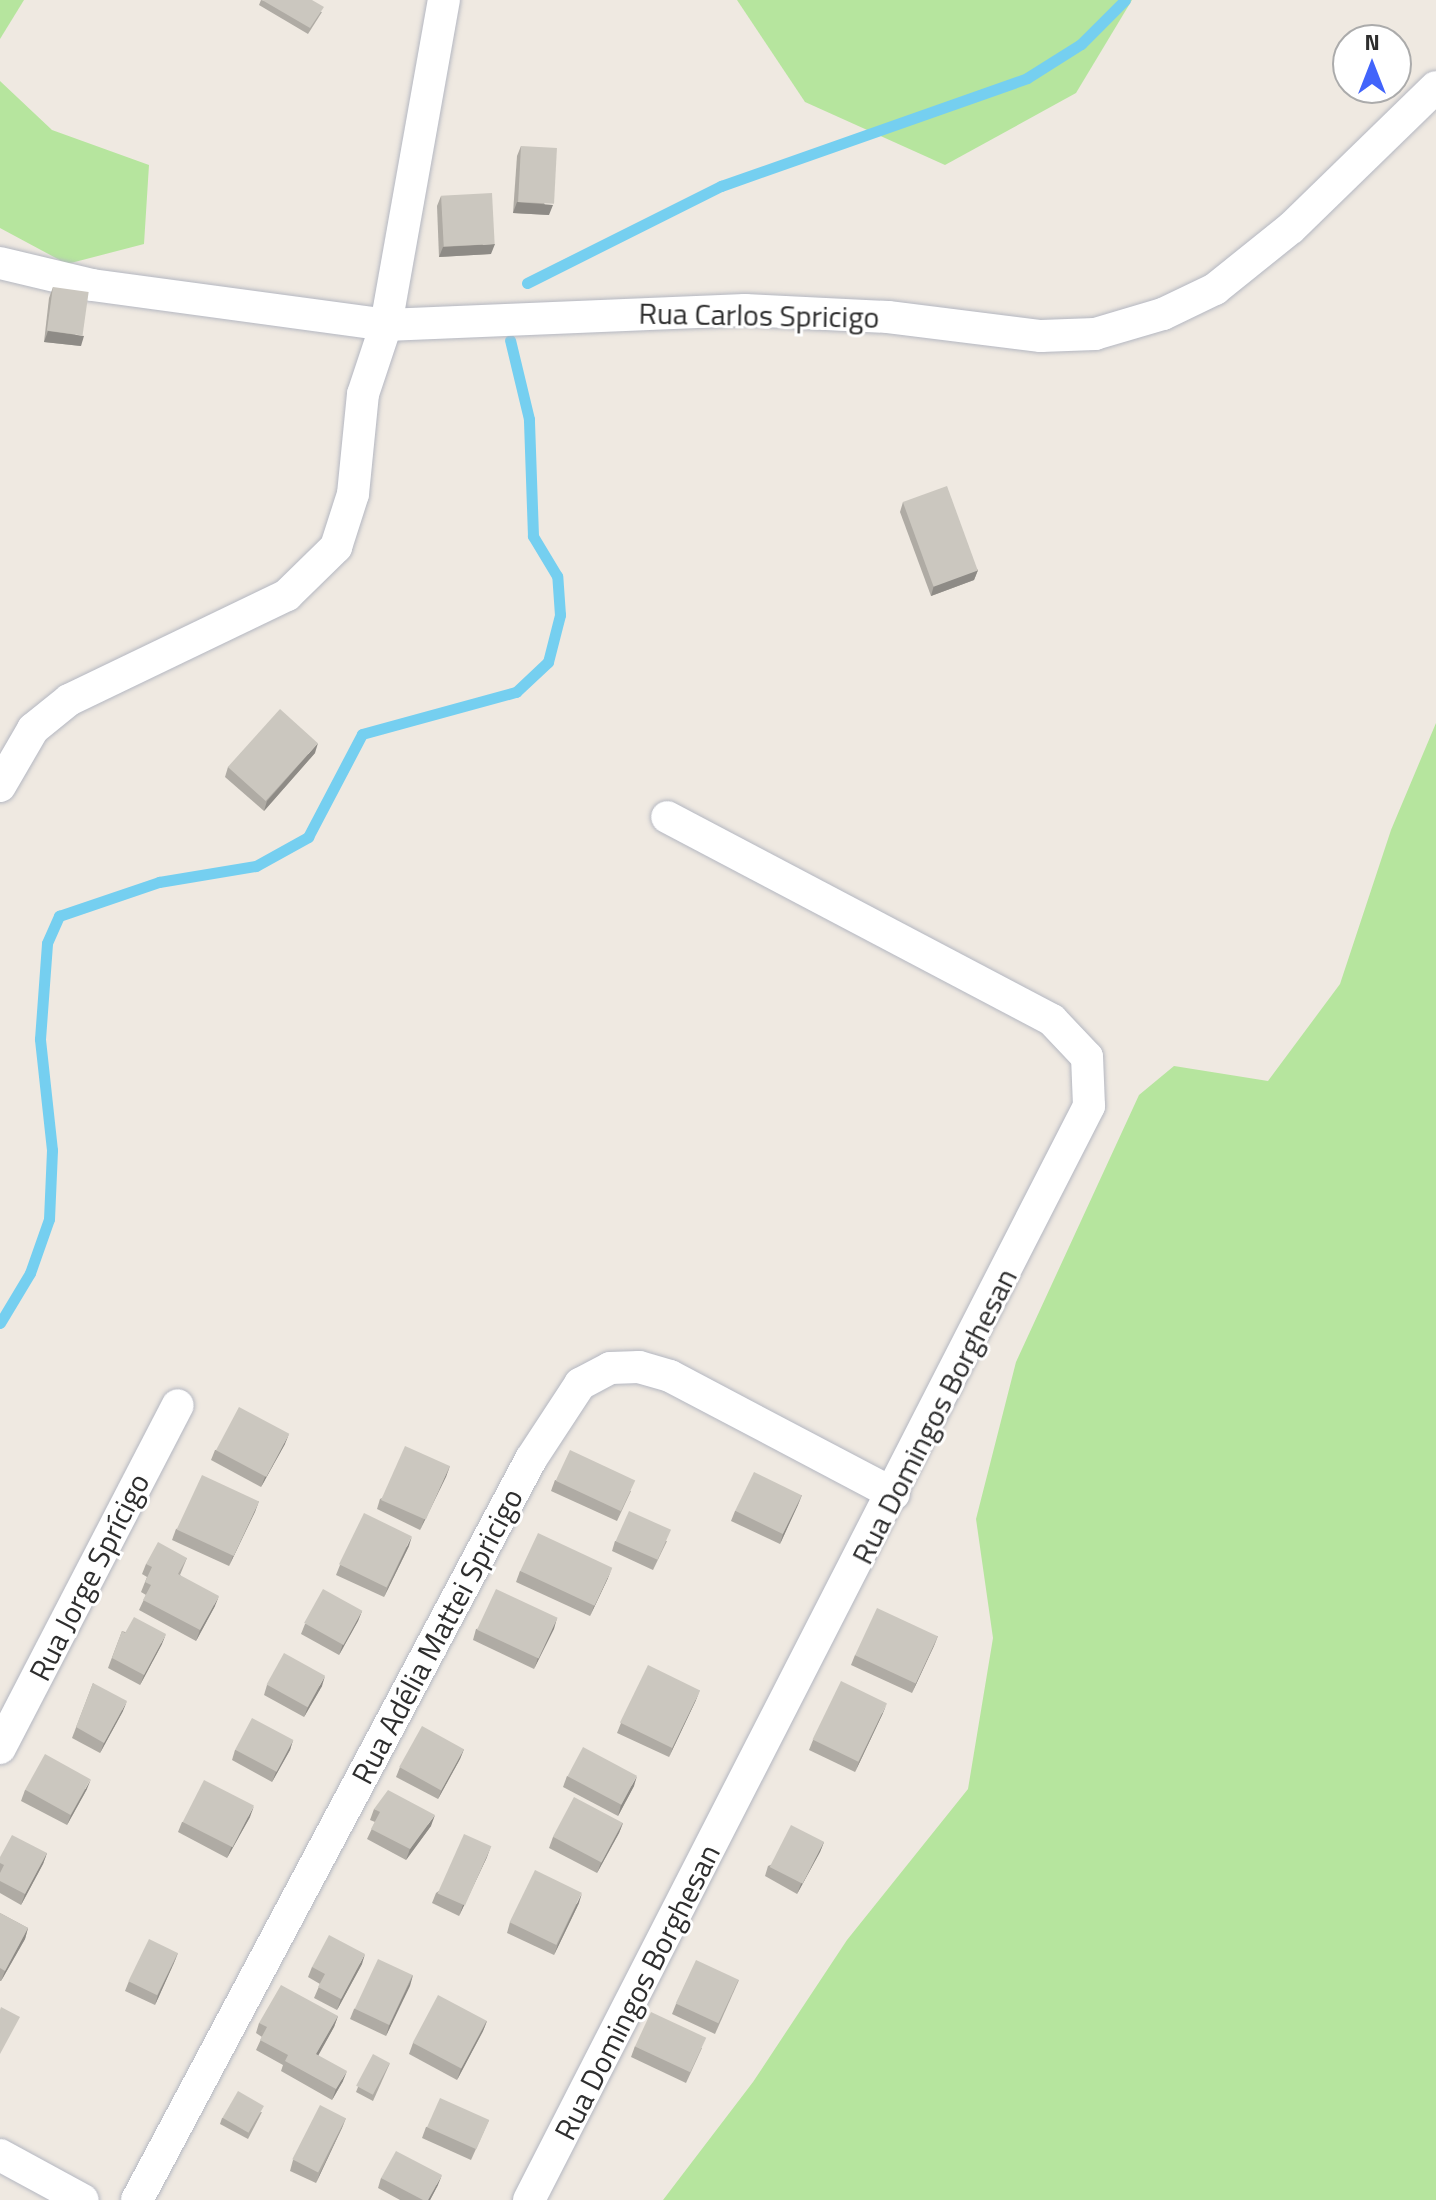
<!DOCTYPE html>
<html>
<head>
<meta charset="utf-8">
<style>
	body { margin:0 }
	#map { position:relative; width:1436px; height:2200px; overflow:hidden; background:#efe9e1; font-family:"Titillium Web",sans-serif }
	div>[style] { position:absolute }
	.green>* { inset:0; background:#b6e59e }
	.stream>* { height:11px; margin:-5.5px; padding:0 5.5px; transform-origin:5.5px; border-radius:5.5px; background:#75cff0 }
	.roads { filter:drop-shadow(0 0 2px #b4b7c1) drop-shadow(0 0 2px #b4b7c1) }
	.street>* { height:32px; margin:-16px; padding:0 16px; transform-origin:16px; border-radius:16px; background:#fff }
	.wall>* { inset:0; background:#afaba4 }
	.shaded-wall>* { inset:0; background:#8e8b86 }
	.building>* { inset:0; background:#cbc7bf; transform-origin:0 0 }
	span { translate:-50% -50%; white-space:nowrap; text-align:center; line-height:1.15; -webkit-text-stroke:6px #fff; paint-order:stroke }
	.street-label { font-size:30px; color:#2e2e2e }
	.north { position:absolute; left:1332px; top:24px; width:80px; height:80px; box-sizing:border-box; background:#fff; border:2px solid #ababab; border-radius:50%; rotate:0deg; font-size:22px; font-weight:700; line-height:32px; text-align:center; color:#2e2e2e }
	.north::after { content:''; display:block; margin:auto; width:28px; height:36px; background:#4264fb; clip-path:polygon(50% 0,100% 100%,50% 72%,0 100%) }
</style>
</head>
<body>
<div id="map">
	<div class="green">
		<i style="clip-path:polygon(0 0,24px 0,0 39px)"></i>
		<i style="clip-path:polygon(737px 0,1132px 0,1076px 93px,945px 165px,805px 102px)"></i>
		<i style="clip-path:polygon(0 81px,52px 130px,149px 165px,144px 244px,67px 264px,0 228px)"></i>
		<i style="clip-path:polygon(1436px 723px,1436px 2200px,663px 2200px,753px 2082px,847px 1940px,968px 1789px,993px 1638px,976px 1519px,1016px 1362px,1139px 1095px,1174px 1066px,1268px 1081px,1340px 984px,1391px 830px)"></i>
	</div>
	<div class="stream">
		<i style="left:527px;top:283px;width:217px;rotate:-26.6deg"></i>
		<i style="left:721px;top:186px;width:324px;rotate:-19.4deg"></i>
		<i style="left:1027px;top:78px;width:64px;rotate:-32.2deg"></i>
		<i style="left:1081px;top:44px;width:62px;rotate:-45deg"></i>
		<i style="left:0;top:1323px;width:58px;rotate:-59deg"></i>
		<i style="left:30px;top:1273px;width:57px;rotate:-70.6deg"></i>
		<i style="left:49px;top:1219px;width:69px;rotate:-87.5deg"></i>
		<i style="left:52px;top:1150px;width:112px;rotate:-96.2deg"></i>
		<i style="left:40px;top:1039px;width:96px;rotate:-85.8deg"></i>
		<i style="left:47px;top:943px;width:30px;rotate:-66deg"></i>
		<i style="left:59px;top:916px;width:106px;rotate:-18.8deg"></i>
		<i style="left:159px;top:882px;width:98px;rotate:-9.4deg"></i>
		<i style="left:256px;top:866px;width:60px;rotate:-29.1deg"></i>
		<i style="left:308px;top:837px;width:116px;rotate:-62.3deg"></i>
		<i style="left:362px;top:734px;width:160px;rotate:-15.3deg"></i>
		<i style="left:516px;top:692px;width:44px;rotate:-43.2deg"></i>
		<i style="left:548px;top:662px;width:49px;rotate:-75.7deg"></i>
		<i style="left:560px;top:615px;width:39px;rotate:-94deg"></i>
		<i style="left:557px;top:576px;width:47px;rotate:-121deg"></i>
		<i style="left:533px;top:536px;width:117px;rotate:-92deg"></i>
		<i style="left:529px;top:419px;width:81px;rotate:-103.5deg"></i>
	</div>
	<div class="roads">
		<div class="street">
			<i style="left:0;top:263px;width:95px;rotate:13.4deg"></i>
			<i style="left:92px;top:285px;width:297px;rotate:7.7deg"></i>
			<i style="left:386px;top:325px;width:359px;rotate:-2.4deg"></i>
			<i style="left:745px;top:310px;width:143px;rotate:2.8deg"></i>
			<i style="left:888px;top:317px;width:154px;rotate:7.1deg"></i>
			<i style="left:1041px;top:336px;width:54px;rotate:-2.1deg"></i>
			<i style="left:1095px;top:334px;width:71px;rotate:-16.4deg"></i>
			<i style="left:1163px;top:314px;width:58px;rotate:-25.7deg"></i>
			<i style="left:1215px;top:289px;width:97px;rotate:-38.8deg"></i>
			<i style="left:1291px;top:228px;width:202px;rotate:-44.2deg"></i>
			<i style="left:0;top:786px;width:66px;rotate:-59.9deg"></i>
			<i style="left:33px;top:729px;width:46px;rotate:-38.9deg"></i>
			<i style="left:69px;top:700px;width:242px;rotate:-25.7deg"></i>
			<i style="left:287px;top:595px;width:69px;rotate:-44.4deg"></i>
			<i style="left:336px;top:547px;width:56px;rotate:-72.2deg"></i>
			<i style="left:353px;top:494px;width:100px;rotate:-84.3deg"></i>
			<i style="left:363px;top:394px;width:73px;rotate:-71.6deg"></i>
			<i style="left:386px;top:325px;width:330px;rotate:-79.9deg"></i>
			<i style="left:0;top:1748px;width:386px;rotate:-62.6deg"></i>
			<i style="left:0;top:2155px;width:94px;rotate:28.5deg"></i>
			<i style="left:137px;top:2200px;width:839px;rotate:-62deg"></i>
			<i style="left:531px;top:1459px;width:90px;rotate:-56.8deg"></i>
			<i style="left:580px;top:1384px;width:34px;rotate:-28deg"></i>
			<i style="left:610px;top:1368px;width:29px;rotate:-2deg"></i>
			<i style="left:639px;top:1367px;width:32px;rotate:16deg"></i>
			<i style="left:670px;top:1376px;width:253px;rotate:27.8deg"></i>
			<i style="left:529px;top:2200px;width:1229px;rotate:-62.89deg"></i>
			<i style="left:1089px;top:1106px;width:49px;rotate:-92.3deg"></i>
			<i style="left:1087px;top:1057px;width:51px;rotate:-133.4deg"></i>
			<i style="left:1052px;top:1020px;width:435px;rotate:-152.2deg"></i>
		</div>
	</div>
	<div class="wall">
		<i style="clip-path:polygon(261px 0,322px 12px,308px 34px,259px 5px)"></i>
		<i style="clip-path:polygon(521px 146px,549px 215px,513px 213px,517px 156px)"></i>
		<i style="clip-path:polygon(441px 196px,491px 254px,439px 257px,437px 206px)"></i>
		<i style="clip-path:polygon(53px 287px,81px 346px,44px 342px,49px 298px)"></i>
		<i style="clip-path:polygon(903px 502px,978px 570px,974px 580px,931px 596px,900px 512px)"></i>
		<i style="clip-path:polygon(315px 753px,264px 811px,225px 777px,228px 767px)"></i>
		<i style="clip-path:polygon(285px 1444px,261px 1487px,211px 1460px,215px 1450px)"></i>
		<i style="clip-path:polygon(450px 1466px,420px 1530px,377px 1509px,380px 1499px)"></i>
		<i style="clip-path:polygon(555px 1480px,631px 1491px,617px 1521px,551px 1491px)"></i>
		<i style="clip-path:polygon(802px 1495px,780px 1544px,731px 1521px,735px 1511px)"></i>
		<i style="clip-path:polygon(259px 1501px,229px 1566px,172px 1540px,176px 1529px)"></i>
		<i style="clip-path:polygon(615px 1541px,667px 1541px,653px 1570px,612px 1551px)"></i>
		<i style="clip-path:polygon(409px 1546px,384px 1597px,336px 1575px,340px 1565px)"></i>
		<i style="clip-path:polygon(187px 1558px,180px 1575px,215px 1606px,196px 1641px,139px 1610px,146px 1595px,141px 1592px,147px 1577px,142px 1574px,146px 1564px)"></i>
		<i style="clip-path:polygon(520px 1571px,608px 1578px,590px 1616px,516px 1582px)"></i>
		<i style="clip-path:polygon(362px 1611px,358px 1621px,339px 1655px,301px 1634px,305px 1624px)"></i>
		<i style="clip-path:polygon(557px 1618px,534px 1669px,473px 1640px,476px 1629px)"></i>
		<i style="clip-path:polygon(122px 1631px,162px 1644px,140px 1685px,108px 1668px)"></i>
		<i style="clip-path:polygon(938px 1636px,912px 1693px,851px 1665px,855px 1655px)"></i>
		<i style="clip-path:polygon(93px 1683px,123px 1711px,100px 1753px,72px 1738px)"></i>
		<i style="clip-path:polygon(267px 1685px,322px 1686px,304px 1717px,264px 1695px)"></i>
		<i style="clip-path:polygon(696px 1700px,669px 1757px,617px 1733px,621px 1723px)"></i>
		<i style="clip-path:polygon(883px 1713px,855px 1772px,809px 1750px,813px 1740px)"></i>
		<i style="clip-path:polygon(293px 1740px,290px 1750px,272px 1782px,232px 1760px,235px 1750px)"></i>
		<i style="clip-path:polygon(464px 1749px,460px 1759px,438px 1799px,396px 1777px,400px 1767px)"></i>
		<i style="clip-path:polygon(567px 1776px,634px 1786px,618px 1816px,563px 1787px)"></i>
		<i style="clip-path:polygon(87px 1789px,67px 1825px,21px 1801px,25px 1790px)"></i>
		<i style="clip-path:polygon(374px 1809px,431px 1826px,406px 1860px,367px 1839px,375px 1822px,370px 1820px)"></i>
		<i style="clip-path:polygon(250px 1817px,227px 1858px,178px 1832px,182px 1822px)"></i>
		<i style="clip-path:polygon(623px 1823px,619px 1833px,597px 1873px,549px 1848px,553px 1837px)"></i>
		<i style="clip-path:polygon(824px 1842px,820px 1852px,797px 1894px,765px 1876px,768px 1866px)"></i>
		<i style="clip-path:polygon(47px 1853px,43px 1864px,21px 1905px,0 1893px,0 1857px)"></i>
		<i style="clip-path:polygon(487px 1857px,459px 1916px,432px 1903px,436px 1893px)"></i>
		<i style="clip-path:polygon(579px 1903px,554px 1955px,507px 1933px,510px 1922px)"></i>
		<i style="clip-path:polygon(0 1913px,28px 1928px,25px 1939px,1px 1981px,0 1981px)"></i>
		<i style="clip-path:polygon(178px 1953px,155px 2005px,125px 1991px,129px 1981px)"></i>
		<i style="clip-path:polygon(362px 1964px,337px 2010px,314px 1998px,320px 1984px,308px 1977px,312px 1967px)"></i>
		<i style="clip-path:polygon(413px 1975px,386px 2036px,350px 2019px,354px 2009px)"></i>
		<i style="clip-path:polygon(739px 1980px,715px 2034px,672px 2014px,676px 2004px)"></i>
		<i style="clip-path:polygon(338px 2016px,334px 2027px,318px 2055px,343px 2081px,332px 2100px,281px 2071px,283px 2065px,256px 2050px,262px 2037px,256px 2033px,259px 2023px)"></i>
		<i style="clip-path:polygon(487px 2021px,483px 2031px,457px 2080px,409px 2054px,413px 2043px)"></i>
		<i style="clip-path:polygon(635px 2046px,702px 2048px,686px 2083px,631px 2057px)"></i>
		<i style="clip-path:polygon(390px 2063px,373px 2101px,356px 2092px,358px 2087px)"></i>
		<i style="clip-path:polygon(262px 2112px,248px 2139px,220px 2124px,222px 2118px)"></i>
		<i style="clip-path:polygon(346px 2118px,316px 2183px,290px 2171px,293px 2160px)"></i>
		<i style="clip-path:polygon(489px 2120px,471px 2160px,422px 2138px,426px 2127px)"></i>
		<i style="clip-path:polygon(381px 2178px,438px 2185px,430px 2200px,400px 2200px,378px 2188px)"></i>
	</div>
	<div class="shaded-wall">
		<i style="clip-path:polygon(517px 202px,553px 205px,549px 215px,513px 213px)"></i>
		<i style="clip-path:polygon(495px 244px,491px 254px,439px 257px,443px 247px)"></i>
		<i style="clip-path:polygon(48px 331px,84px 336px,81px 346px,44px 342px)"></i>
		<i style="clip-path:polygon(978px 570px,974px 580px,931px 596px,934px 585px)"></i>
		<i style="clip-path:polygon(318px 743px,315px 753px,264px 811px,267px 801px)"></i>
		<i style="clip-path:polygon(289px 1434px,285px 1444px,261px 1487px,265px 1477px)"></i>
		<i style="clip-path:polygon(450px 1466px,446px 1477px,420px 1530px,424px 1520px)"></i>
		<i style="clip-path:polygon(802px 1495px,798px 1505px,780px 1544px,783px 1534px)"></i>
		<i style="clip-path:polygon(259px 1501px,255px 1512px,229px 1566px,233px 1556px)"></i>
		<i style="clip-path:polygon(412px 1536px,409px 1546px,384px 1597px,388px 1587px)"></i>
		<i style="clip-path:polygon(612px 1568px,608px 1578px,590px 1616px,594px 1606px)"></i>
		<i style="clip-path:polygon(219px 1596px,215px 1606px,196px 1641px,200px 1630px)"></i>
		<i style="clip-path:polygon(362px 1611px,358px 1621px,339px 1655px,343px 1644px)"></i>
		<i style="clip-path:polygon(557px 1618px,554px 1629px,534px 1669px,538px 1658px)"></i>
		<i style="clip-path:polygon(166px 1634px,162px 1644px,140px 1685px,144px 1675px)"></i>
		<i style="clip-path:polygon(938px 1636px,934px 1646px,912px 1693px,916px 1683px)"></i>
		<i style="clip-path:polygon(325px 1676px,322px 1686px,304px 1717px,308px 1707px)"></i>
		<i style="clip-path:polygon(700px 1690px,696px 1700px,669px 1757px,673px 1747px)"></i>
		<i style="clip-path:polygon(127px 1701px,123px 1711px,100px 1753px,104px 1743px)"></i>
		<i style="clip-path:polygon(887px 1703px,883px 1713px,855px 1772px,859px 1762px)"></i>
		<i style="clip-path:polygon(293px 1740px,290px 1750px,272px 1782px,276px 1772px)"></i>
		<i style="clip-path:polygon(464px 1749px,460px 1759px,438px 1799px,442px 1789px)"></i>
		<i style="clip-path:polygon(637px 1776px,634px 1786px,618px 1816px,621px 1805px)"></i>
		<i style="clip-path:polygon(91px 1779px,87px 1789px,67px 1825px,71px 1815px)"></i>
		<i style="clip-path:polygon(254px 1806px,250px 1817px,227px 1858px,231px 1848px)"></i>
		<i style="clip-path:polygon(435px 1815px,431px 1826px,406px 1860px,410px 1849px)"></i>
		<i style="clip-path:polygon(623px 1823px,619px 1833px,597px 1873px,601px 1863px)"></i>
		<i style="clip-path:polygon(824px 1842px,820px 1852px,797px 1894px,801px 1884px)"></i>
		<i style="clip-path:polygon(491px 1846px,487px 1857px,459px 1916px,463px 1905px)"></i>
		<i style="clip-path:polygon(47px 1853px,43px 1864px,21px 1905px,25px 1894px)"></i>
		<i style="clip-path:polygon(582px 1893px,579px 1903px,554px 1955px,558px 1944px)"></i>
		<i style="clip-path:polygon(28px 1928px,25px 1939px,1px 1981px,5px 1971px)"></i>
		<i style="clip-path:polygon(178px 1953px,174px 1963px,155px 2005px,158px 1995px)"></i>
		<i style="clip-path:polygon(365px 1954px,362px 1964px,337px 2010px,341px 1999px)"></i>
		<i style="clip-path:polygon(413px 1975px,410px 1986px,386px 2036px,389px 2026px)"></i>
		<i style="clip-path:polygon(338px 2016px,334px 2027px,313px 2065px,316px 2054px)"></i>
		<i style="clip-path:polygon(487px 2021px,483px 2031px,457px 2080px,461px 2069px)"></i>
		<i style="clip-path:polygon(347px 2071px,343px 2081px,332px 2100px,336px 2089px)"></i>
		<i style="clip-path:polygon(346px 2118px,342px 2128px,316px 2183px,320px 2173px)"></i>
		<i style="clip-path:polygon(442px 2175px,438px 2185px,430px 2200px,428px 2200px)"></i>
	</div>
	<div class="building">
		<i style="clip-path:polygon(262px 0,312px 0,324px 7px,310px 28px)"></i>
		<i style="left:521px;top:146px;width:36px;height:56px;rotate:3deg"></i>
		<i style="left:492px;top:193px;width:51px;height:51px;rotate:87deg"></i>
		<i style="left:53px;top:287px;width:36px;height:44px;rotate:8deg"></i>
		<i style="left:947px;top:486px;width:90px;height:47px;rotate:70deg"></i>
		<i style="left:280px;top:709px;width:51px;height:78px;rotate:42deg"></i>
		<i style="left:239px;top:1407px;width:57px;height:49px;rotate:28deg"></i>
		<i style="left:405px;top:1446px;width:49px;height:59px;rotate:24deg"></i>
		<i style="left:570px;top:1450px;width:72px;height:34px;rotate:25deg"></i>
		<i style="left:754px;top:1472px;width:53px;height:43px;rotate:26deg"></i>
		<i style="left:202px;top:1475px;width:63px;height:60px;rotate:25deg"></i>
		<i style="left:629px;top:1511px;width:46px;height:33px;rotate:24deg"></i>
		<i style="left:364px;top:1513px;width:53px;height:57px;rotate:26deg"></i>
		<i style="left:538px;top:1533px;width:82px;height:42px;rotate:25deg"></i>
		<i style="clip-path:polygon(158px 1542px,187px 1558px,178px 1574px,219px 1596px,200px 1630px,143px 1600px,151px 1585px,145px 1582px,152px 1567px,146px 1564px)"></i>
		<i style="left:323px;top:1589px;width:45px;height:39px;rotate:29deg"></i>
		<i style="left:496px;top:1589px;width:68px;height:45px;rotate:25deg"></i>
		<i style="left:877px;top:1608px;width:67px;height:52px;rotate:25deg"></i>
		<i style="clip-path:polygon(134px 1617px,166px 1634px,144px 1675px,112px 1658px,122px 1631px,125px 1633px)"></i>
		<i style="left:284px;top:1653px;width:47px;height:36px;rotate:29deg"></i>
		<i style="left:648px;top:1665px;width:58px;height:64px;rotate:26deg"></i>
		<i style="left:841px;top:1681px;width:51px;height:65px;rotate:26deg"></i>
		<i style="clip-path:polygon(93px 1683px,127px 1701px,104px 1743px,76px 1727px)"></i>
		<i style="left:252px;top:1718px;width:47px;height:36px;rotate:28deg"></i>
		<i style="left:422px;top:1726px;width:48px;height:47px;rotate:29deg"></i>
		<i style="left:583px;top:1747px;width:61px;height:33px;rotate:28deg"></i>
		<i style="left:45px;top:1754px;width:52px;height:41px;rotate:29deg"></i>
		<i style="left:204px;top:1780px;width:56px;height:47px;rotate:27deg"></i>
		<i style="clip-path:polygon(388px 1790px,435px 1815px,410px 1849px,371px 1829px,380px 1812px,374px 1809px)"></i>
		<i style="left:574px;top:1797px;width:55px;height:45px;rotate:28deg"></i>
		<i style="left:791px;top:1825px;width:37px;height:47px;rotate:27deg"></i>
		<i style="left:464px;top:1834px;width:30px;height:65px;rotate:24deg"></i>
		<i style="clip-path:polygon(12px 1835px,47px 1853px,25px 1894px,0 1881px,0 1873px,4px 1865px,0 1863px,0 1857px)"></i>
		<i style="left:535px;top:1870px;width:52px;height:58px;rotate:26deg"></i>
		<i style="clip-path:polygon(0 1913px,28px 1928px,5px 1971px,0 1968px)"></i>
		<i style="clip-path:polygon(329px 1935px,365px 1954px,341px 1999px,318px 1987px,325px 1974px,312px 1967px)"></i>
		<i style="left:149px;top:1939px;width:32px;height:47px;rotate:26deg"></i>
		<i style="left:378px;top:1959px;width:38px;height:55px;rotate:25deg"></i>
		<i style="left:696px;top:1960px;width:47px;height:48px;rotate:25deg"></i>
		<i style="clip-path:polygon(281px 1985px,338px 2016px,316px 2054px,347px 2071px,336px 2089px,285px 2061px,288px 2055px,260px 2040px,267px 2027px,259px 2023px)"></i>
		<i style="left:438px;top:1995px;width:55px;height:54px;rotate:28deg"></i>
		<i style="clip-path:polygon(1px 2007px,20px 2017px,0 2054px,0 2010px)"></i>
		<i style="left:651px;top:2012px;width:61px;height:38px;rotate:25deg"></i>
		<i style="left:373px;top:2054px;width:19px;height:36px;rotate:28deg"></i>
		<i style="left:238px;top:2091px;width:30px;height:31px;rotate:30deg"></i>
		<i style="left:440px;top:2098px;width:54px;height:32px;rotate:24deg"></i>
		<i style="left:320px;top:2105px;width:29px;height:61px;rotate:27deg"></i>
		<i style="clip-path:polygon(396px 2151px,442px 2175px,428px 2200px,423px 2200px,381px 2178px)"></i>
	</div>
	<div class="street-label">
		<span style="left:759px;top:315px;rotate:1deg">Rua Carlos Spricigo</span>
		<span style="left:934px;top:1416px;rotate:-63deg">Rua Domingos Borghesan</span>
		<span style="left:89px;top:1577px;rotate:-63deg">Rua Jorge Sprícigo</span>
		<span style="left:437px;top:1636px;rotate:-62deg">Rua Adélia Mattei Spricigo</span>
		<span style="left:637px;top:1992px;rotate:-63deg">Rua Domingos Borghesan</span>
	</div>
	<div class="north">N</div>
</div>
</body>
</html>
